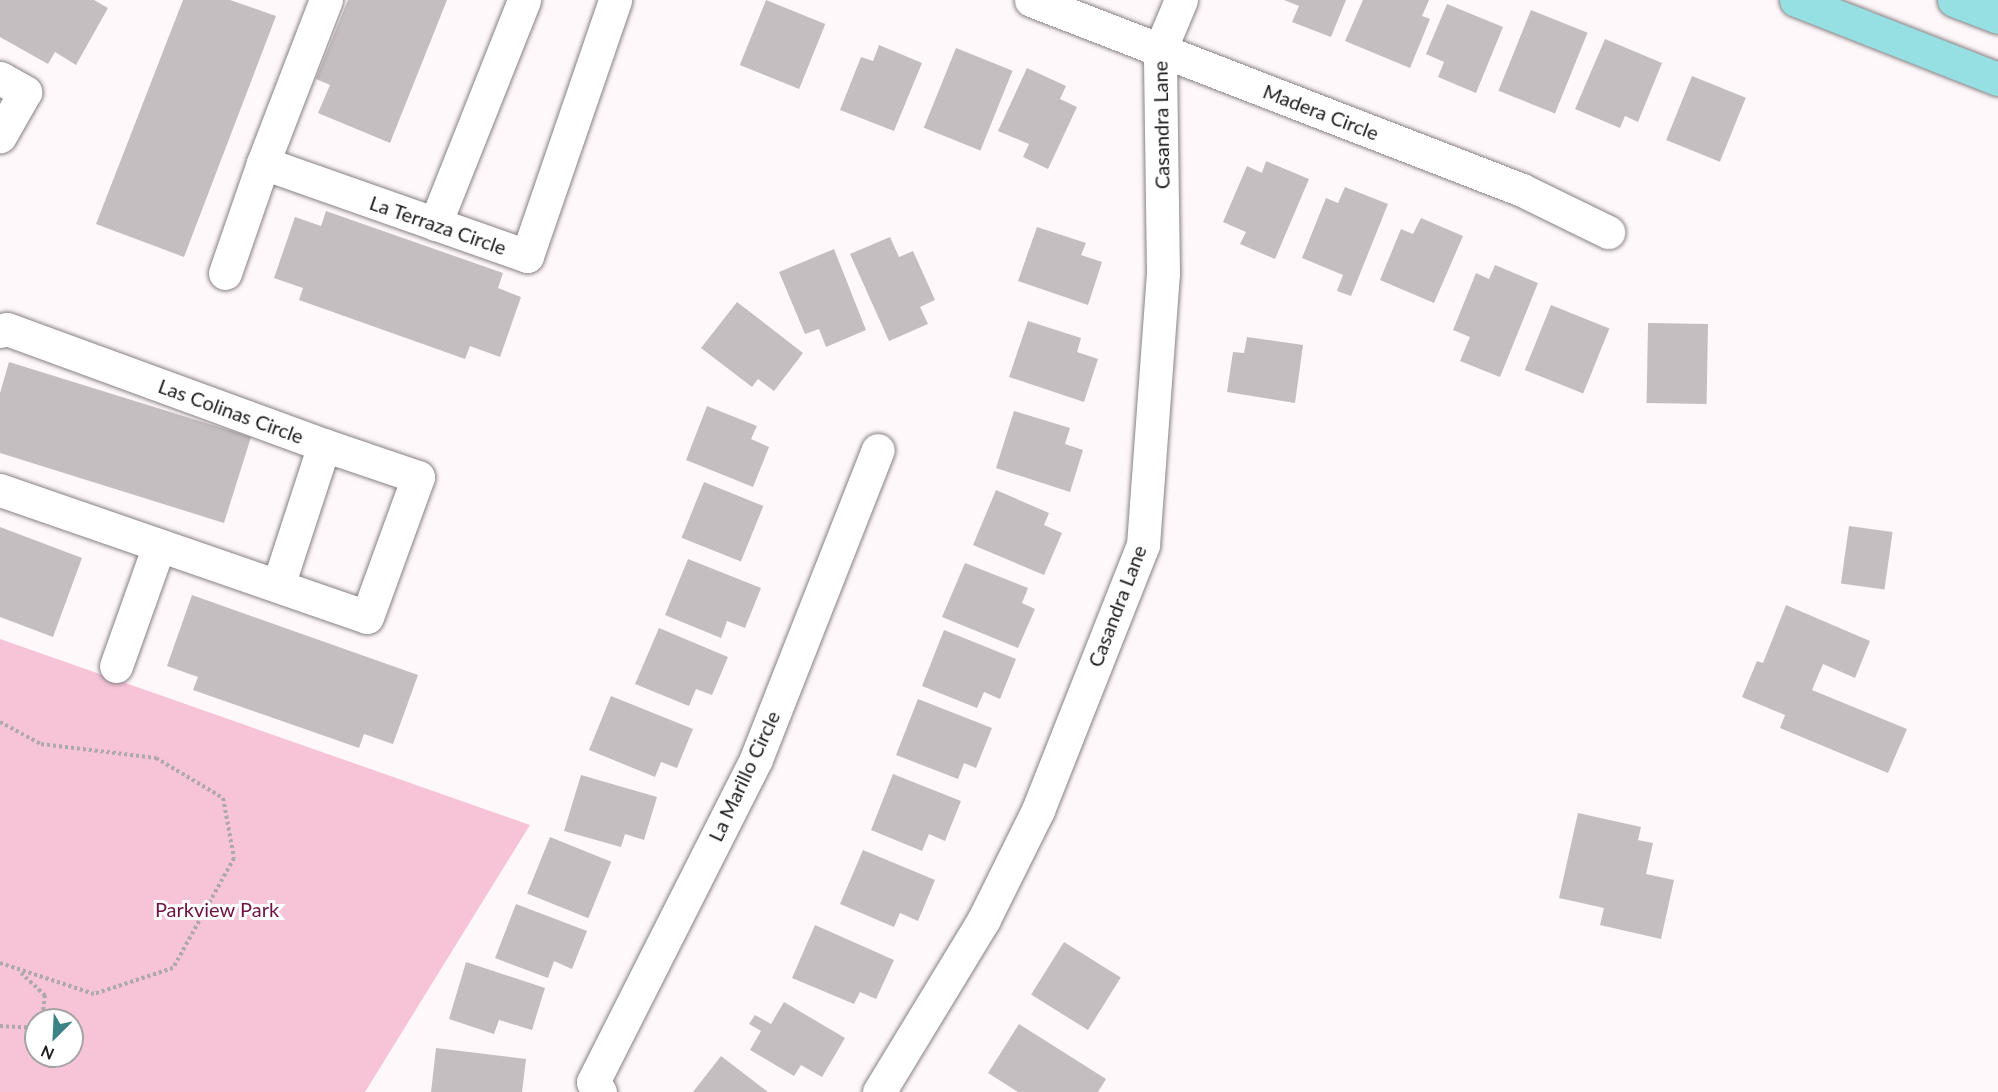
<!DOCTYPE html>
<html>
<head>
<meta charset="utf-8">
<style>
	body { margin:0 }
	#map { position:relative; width:1998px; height:1092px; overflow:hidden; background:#fff8fa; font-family:Lato,sans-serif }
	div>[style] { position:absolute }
	.green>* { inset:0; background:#f7c3d7 }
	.building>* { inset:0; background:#c4bec0; transform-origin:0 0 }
	.path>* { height:4px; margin-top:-2px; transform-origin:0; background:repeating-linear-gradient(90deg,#ada8aa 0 3px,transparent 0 6px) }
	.roads { filter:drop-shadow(0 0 2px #878183) drop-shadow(0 0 2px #878183) }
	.minor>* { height:33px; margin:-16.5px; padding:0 16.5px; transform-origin:16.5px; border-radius:16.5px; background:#fff }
	.major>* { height:33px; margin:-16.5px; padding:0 16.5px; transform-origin:16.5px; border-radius:16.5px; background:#96e0e4 }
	span { translate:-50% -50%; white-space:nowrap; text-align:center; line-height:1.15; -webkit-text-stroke:6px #fff; paint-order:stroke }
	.street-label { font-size:20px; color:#1d1b1c }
	.park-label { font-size:20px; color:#6e1343 }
	.north { position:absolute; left:24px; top:1008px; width:60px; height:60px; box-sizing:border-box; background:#fff; border:2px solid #a5a4a4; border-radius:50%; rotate:204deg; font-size:16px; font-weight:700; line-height:24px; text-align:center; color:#1d1b1c }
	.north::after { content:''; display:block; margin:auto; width:21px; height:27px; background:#3b8387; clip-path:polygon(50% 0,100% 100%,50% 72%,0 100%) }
</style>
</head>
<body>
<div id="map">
	<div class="green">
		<i style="clip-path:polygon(evenodd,0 639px,530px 825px,365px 1092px,0 1092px,0 639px,36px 1020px,72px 1020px,72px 1056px,36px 1056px,36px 1020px)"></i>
	</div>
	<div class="building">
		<i style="clip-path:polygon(0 0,94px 0,108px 8px,76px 65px,55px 52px,48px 64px,0 37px)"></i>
		<i style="clip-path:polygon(183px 0,230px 0,276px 16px,184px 257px,96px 224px)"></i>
		<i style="clip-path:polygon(348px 0,447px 0,390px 143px,318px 113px,330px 85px,316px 79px)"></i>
		<i style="left:766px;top:0;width:64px;height:70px;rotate:22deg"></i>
		<i style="clip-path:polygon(1284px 0,1346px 0,1331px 37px,1292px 22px,1299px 6px)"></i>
		<i style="clip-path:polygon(1363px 0,1429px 0,1422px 16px,1430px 19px,1410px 68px,1345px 41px)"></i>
		<i style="clip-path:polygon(1447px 4px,1503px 27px,1476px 93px,1438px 77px,1444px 62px,1426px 54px)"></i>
		<i style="left:1531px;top:10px;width:61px;height:87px;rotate:22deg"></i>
		<i style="clip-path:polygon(1605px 39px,1662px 63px,1638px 122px,1625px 116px,1620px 128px,1575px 109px)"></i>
		<i style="clip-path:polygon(879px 45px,922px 63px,894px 131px,840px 110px,861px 57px,873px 61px)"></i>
		<i style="left:956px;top:48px;width:61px;height:86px;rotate:22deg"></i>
		<i style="clip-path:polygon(1027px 68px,1066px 86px,1060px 99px,1077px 107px,1048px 169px,1023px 157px,1029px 144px,998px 131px)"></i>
		<i style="left:1692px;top:76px;width:58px;height:69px;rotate:22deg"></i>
		<i style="clip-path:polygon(1266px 161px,1309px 179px,1275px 259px,1240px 244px,1246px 232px,1223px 222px,1247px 166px,1262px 173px)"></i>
		<i style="clip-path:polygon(1345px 187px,1388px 204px,1351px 296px,1337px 291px,1343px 275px,1302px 258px,1326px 198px,1338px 203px)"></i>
		<i style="clip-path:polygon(326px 211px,503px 273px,498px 288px,521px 297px,500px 357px,470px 346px,465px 359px,299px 300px,303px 288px,274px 278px,295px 217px,321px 226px)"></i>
		<i style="clip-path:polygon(1421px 218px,1463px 236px,1434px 303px,1380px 280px,1401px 229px,1413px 234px)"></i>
		<i style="clip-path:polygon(1037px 227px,1086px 243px,1081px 255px,1102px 262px,1088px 305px,1018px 281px)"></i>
		<i style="clip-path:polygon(890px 237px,899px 257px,913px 251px,935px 300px,920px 307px,928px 324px,889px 341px,850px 254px)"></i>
		<i style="clip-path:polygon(834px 249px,866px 330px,826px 347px,819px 329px,805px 334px,779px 272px)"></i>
		<i style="clip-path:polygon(1495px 265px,1538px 283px,1500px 377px,1460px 361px,1470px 337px,1453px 330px,1476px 273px,1489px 279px)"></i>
		<i style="clip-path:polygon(737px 302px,803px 353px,774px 391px,758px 379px,752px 387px,701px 348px)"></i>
		<i style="left:1551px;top:305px;width:63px;height:70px;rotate:22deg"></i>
		<i style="clip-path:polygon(1028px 321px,1081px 338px,1077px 352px,1098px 359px,1084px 402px,1009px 377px)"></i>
		<i style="left:1648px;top:323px;width:60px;height:80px;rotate:1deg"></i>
		<i style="clip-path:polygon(1247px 337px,1303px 345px,1295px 403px,1227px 392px,1233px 352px,1244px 353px)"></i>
		<i style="clip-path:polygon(9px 362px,251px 437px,224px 523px,0 453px,0 393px)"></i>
		<i style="clip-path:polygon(707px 406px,757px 426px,751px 439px,769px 447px,753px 487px,686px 460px)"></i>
		<i style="clip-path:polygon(1014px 411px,1070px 428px,1065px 444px,1083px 450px,1070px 492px,996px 468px)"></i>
		<i style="left:704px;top:482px;width:64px;height:60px;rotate:22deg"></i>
		<i style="clip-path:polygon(996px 490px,1049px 513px,1044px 525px,1062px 533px,1044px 575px,973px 545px)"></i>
		<i style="left:1849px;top:526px;width:44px;height:58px;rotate:8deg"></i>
		<i style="clip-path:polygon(0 527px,82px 558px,53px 637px,0 617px)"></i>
		<i style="clip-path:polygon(688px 559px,761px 588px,745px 628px,727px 621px,721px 638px,665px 615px)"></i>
		<i style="clip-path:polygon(965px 563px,1028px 588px,1022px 603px,1035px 609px,1018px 648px,942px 617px)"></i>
		<i style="clip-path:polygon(192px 595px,418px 675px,393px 744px,364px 734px,359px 748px,193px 690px,198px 677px,167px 666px)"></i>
		<i style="clip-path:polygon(1786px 605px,1870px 641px,1855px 678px,1823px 664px,1812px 690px,1907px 729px,1888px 773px,1780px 728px,1785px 715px,1742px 697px,1757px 661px,1763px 663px)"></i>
		<i style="clip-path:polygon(659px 628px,728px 657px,712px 695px,696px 689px,689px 706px,635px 684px)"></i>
		<i style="clip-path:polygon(944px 630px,1016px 659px,1000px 699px,984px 692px,977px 708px,922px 686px)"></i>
		<i style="clip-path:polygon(611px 696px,693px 729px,677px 768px,661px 762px,655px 777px,589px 750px)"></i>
		<i style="clip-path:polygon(918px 699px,992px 728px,976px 768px,964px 763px,958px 779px,896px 755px)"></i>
		<i style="clip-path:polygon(893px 774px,961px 801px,945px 841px,929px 834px,922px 851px,871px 830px)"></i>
		<i style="clip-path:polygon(581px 775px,657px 797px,644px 840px,625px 834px,621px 847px,564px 831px)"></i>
		<i style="clip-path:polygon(1578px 813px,1641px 827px,1638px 840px,1653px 843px,1646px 874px,1674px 880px,1661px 939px,1600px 925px,1604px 908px,1559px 898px)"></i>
		<i style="left:550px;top:837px;width:66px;height:61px;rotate:22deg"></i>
		<i style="clip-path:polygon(863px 850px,935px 880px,918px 921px,900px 913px,894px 927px,840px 904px)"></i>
		<i style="clip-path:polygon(516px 904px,587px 931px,572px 969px,554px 961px,548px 978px,495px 958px)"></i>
		<i style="clip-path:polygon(815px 925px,894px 960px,876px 999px,860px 992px,854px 1004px,792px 978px)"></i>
		<i style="left:1064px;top:942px;width:67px;height:62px;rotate:32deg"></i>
		<i style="clip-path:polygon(466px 962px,545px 988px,532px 1030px,499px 1020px,494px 1034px,449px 1019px)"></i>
		<i style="clip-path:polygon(784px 1002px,845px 1038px,822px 1077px,801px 1065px,794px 1076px,750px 1050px,761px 1031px,749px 1024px,755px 1015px,771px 1024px)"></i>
		<i style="clip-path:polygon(1019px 1024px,1106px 1079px,1098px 1092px,1018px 1092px,988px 1073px)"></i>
		<i style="clip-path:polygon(436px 1048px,526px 1059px,522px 1092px,431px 1092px)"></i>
		<i style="clip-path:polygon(721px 1056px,768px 1092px,693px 1092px)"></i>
	</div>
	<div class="path">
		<i style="left:0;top:722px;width:47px;rotate:28.2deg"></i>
		<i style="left:41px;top:744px;width:116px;rotate:6.9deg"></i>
		<i style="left:156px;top:758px;width:78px;rotate:30.8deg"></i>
		<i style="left:223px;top:798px;width:61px;rotate:79.6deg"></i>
		<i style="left:234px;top:858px;width:126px;rotate:119deg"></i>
		<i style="left:173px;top:968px;width:83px;rotate:161.8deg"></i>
		<i style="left:94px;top:994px;width:99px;rotate:-161.7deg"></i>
		<i style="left:21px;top:973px;width:33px;rotate:43deg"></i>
		<i style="left:45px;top:995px;width:25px;rotate:97deg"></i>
		<i style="left:0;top:1026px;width:36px;rotate:3deg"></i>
	</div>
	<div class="roads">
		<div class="minor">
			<i style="left:1031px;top:0;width:526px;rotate:21.15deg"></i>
			<i style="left:1522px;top:190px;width:96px;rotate:26deg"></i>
			<i style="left:0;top:78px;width:29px;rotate:29deg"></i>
			<i style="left:25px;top:92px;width:51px;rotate:119.6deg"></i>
			<i style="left:263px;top:163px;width:280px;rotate:19.4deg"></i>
			<i style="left:527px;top:256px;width:271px;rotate:-71deg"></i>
			<i style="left:435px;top:224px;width:241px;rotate:-68.3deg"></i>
			<i style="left:225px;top:273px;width:116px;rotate:-70.9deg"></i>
			<i style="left:263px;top:163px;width:175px;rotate:-68.9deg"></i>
			<i style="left:0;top:331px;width:7px;rotate:-16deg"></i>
			<i style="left:7px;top:329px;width:338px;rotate:20.1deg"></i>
			<i style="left:324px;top:445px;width:148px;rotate:108.1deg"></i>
			<i style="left:0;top:490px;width:388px;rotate:19.1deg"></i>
			<i style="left:367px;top:617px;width:149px;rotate:-70deg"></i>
			<i style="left:418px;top:477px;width:99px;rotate:-161.2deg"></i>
			<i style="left:116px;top:666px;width:128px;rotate:-70.4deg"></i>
			<i style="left:600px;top:1092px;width:12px;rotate:-125deg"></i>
			<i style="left:593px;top:1082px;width:362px;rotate:-63.2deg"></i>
			<i style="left:756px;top:759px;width:332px;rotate:-68.5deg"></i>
			<i style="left:879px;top:1092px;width:202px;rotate:-58.7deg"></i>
			<i style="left:984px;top:919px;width:122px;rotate:-63.6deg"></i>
			<i style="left:1038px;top:810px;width:285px;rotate:-68.4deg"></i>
			<i style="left:1143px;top:545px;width:272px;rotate:-85.8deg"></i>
			<i style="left:1163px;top:274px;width:224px;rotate:-90.8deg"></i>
			<i style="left:1160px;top:50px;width:54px;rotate:-67.2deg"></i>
		</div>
		<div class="major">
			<i style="left:1796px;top:0;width:217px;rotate:21.4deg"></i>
			<i style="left:1954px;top:0;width:47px;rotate:21.1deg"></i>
		</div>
	</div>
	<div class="street-label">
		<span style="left:1321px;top:112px;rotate:21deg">Madera Circle</span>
		<span style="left:1161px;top:125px;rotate:-91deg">Casandra Lane</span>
		<span style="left:438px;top:225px;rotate:19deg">La Terraza Circle</span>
		<span style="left:231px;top:411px;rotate:20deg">Las Colinas Circle</span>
		<span style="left:1117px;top:606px;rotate:-69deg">Casandra Lane</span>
		<span style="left:744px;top:776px;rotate:-65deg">La Marillo Circle</span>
	</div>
	<div class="park-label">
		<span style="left:217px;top:909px">Parkview Park</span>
	</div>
	<div class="north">N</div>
</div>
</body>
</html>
